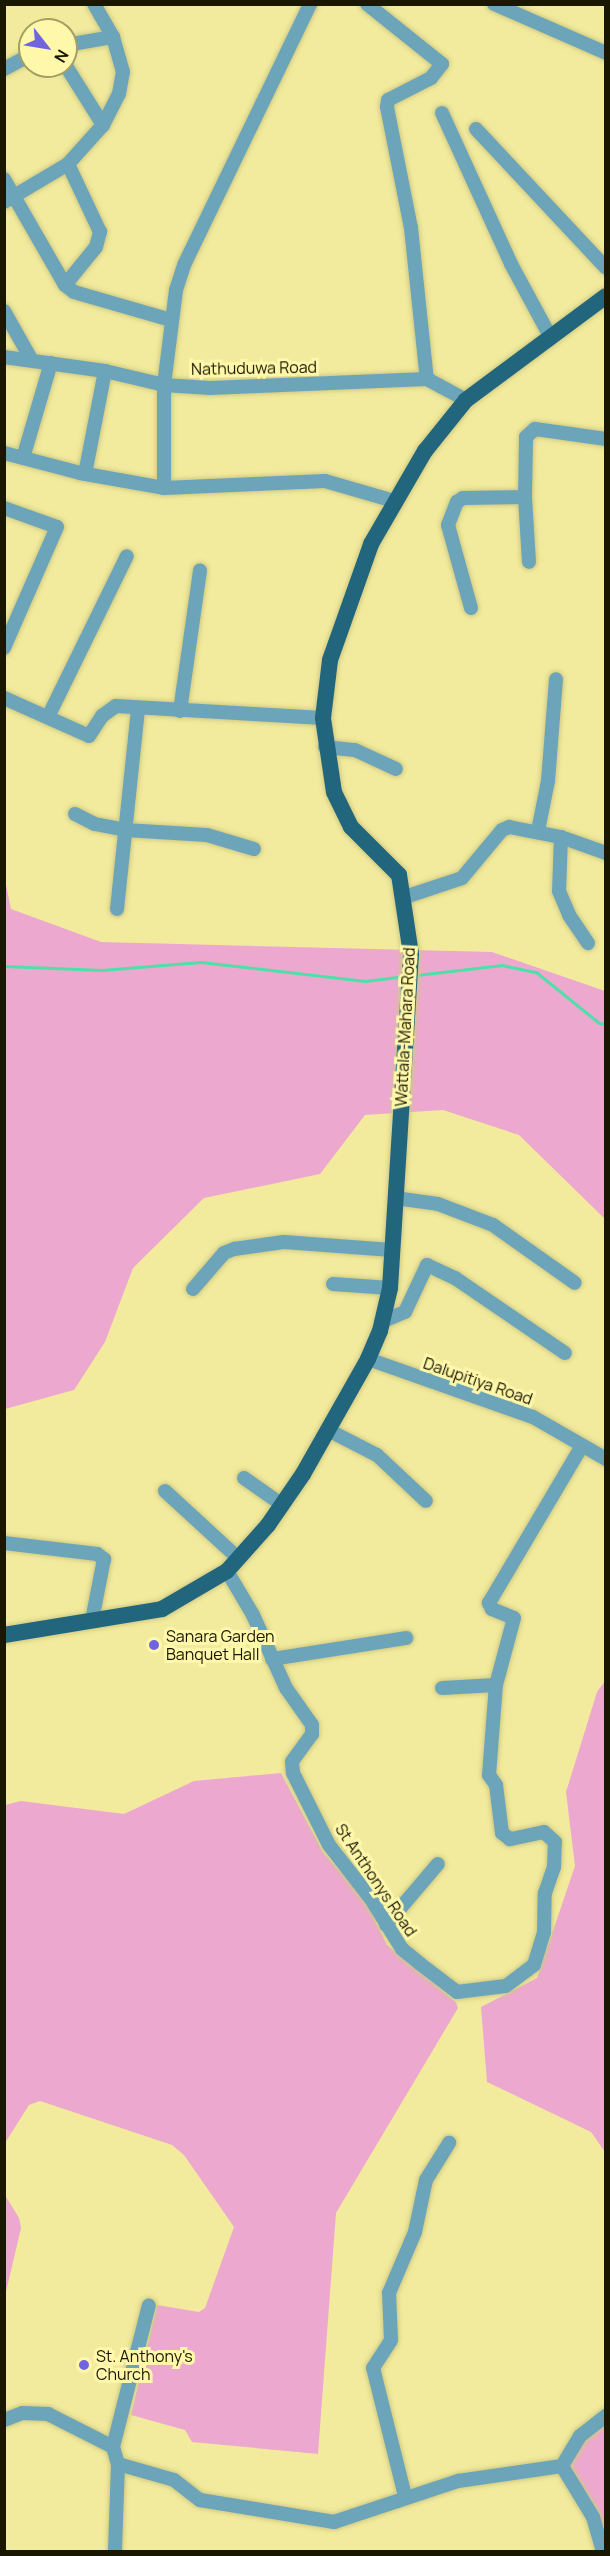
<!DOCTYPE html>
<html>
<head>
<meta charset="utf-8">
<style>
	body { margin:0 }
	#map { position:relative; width:610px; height:2556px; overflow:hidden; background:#f2eb9d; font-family:Manrope,sans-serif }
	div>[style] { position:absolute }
	.green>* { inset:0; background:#eda8cf }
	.stream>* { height:3px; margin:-1.5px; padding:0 1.5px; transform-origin:1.5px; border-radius:1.5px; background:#4ee0a8 }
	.roads { filter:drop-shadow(0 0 2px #cfc984) drop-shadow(0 0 2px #cfc984) }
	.minor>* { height:14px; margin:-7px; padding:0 7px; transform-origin:7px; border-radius:7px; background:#6ca5ba }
	.major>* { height:16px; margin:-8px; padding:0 8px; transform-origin:8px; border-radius:8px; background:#22667d }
	.dots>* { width:16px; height:16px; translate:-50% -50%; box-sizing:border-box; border:3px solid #fff8aa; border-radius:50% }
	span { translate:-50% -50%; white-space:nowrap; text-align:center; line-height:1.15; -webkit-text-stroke:6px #fff8aa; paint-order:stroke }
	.street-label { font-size:16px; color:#1a1700 }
	.poi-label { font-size:16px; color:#1a1700 }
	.left { translate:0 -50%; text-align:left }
	.frame { position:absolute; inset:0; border:6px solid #1a1700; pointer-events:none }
	.north { position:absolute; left:18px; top:18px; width:60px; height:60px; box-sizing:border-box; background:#fff8aa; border:2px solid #a39e66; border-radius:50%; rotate:121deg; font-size:16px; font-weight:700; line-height:24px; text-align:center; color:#1a1700 }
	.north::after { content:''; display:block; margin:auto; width:21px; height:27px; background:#7164df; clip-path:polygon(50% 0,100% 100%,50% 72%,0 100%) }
</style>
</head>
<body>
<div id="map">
	<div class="green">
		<i style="clip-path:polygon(4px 875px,11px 909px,101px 942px,492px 952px,605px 991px,605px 1219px,519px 1135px,443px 1110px,365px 1115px,320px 1174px,204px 1198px,133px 1268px,105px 1342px,74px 1390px,5px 1409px)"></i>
		<i style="clip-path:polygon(605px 1681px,605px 2152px,591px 2132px,487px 2082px,481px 2007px,537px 1978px,575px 1866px,566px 1792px,597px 1692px)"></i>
		<i style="clip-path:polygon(281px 1773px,323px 1852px,366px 1902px,387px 1945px,456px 2002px,458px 2008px,336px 2213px,318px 2454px,192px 2442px,185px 2430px,131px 2415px,157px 2305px,199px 2312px,205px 2308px,234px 2227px,184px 2155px,172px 2145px,40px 2101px,29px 2105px,5px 2143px,5px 1805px,21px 1801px,124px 1814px,194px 1781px)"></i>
		<i style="clip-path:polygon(5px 2195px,19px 2218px,21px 2228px,5px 2296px)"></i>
		<i style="clip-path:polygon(605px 2421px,606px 2525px,603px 2526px,568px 2460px,583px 2438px)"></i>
	</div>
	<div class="stream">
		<i style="left:4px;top:966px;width:98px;rotate:2.3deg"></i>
		<i style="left:102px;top:970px;width:99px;rotate:-4.6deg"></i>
		<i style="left:201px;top:962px;width:165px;rotate:6.6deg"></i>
		<i style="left:365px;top:981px;width:39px;rotate:-7deg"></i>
		<i style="left:417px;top:975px;width:86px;rotate:-6.7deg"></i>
		<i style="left:502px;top:965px;width:35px;rotate:12deg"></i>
		<i style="left:536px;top:972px;width:81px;rotate:39deg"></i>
		<i style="left:599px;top:1023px;width:7px;rotate:8deg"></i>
	</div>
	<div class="roads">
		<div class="minor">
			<i style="left:367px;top:4px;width:96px;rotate:38.7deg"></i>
			<i style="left:442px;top:64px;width:18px;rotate:128deg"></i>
			<i style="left:431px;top:78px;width:48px;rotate:152.9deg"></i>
			<i style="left:388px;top:100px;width:7px;rotate:98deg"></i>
			<i style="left:387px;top:107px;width:123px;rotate:78.8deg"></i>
			<i style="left:411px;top:228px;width:152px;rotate:84deg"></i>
			<i style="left:494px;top:4px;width:122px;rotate:23.6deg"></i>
			<i style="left:66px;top:45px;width:48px;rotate:-9.7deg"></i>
			<i style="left:66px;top:66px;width:70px;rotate:57.9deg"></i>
			<i style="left:4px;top:69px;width:30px;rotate:-28deg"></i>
			<i style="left:442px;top:113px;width:166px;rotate:65.4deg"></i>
			<i style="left:511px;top:264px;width:84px;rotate:61.6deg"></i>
			<i style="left:476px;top:129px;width:190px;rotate:46.9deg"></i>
			<i style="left:4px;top:179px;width:122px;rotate:60.1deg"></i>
			<i style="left:65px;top:285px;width:11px;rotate:38deg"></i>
			<i style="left:74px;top:292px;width:101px;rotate:16.1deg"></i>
			<i style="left:4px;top:202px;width:74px;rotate:-30.7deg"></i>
			<i style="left:68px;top:164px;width:52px;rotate:-48.1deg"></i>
			<i style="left:103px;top:125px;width:35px;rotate:-63deg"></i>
			<i style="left:119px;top:94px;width:22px;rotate:-80deg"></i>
			<i style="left:123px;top:72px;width:36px;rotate:-106deg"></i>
			<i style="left:113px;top:37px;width:38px;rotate:-120deg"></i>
			<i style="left:65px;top:285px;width:49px;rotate:-50.8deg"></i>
			<i style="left:96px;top:247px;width:16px;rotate:-75deg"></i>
			<i style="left:100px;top:232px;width:75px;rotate:-115.2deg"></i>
			<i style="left:4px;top:311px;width:55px;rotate:60.6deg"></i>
			<i style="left:4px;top:357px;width:102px;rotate:7.9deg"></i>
			<i style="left:105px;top:371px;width:61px;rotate:13.3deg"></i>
			<i style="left:164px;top:385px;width:46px;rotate:3.7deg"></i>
			<i style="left:210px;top:388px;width:217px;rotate:-2.4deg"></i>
			<i style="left:427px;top:379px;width:44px;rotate:28.3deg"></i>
			<i style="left:4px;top:453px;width:79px;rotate:14.7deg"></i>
			<i style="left:80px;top:473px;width:85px;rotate:10.1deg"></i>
			<i style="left:164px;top:488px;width:161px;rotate:-2.5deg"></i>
			<i style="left:325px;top:481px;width:72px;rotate:16.2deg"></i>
			<i style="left:23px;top:458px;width:99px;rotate:-73.6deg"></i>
			<i style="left:85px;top:474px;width:105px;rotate:-79deg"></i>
			<i style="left:164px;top:488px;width:103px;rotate:-90deg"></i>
			<i style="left:164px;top:385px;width:96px;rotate:-82.8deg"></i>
			<i style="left:176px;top:290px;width:28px;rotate:-72deg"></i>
			<i style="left:185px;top:263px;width:288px;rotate:-64.2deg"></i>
			<i style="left:525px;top:497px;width:65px;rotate:86.5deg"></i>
			<i style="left:4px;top:508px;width:56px;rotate:19.7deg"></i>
			<i style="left:57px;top:527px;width:132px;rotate:113.7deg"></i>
			<i style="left:471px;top:608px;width:86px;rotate:-105.5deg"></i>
			<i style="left:448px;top:525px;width:25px;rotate:-69deg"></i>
			<i style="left:457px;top:502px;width:7px;rotate:-34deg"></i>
			<i style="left:463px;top:498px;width:62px;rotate:-0.9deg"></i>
			<i style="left:525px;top:497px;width:60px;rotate:-89deg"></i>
			<i style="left:526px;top:437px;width:12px;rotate:-42deg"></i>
			<i style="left:535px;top:429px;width:72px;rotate:8deg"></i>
			<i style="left:4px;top:698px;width:93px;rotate:24.1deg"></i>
			<i style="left:89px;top:736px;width:24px;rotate:-57deg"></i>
			<i style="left:102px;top:716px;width:17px;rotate:-36deg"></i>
			<i style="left:116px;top:706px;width:207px;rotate:3.3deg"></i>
			<i style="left:180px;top:711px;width:142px;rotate:-81.9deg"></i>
			<i style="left:48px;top:717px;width:179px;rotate:-63.9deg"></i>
			<i style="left:325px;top:747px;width:30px;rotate:6deg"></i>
			<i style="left:355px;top:750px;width:45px;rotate:24.9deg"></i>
			<i style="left:75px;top:814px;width:22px;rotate:27deg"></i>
			<i style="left:95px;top:824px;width:31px;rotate:11deg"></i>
			<i style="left:125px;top:830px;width:82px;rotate:3.5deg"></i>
			<i style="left:207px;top:835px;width:49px;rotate:16.6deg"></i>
			<i style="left:538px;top:831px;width:51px;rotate:-78.7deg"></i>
			<i style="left:548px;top:781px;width:102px;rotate:-85.5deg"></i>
			<i style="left:561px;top:837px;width:54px;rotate:92.1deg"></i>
			<i style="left:559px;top:891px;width:26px;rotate:67deg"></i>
			<i style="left:569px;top:915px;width:34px;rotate:56deg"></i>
			<i style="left:405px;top:897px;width:60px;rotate:-18.4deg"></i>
			<i style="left:462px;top:878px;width:62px;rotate:-50.2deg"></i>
			<i style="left:502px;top:830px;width:8px;rotate:-23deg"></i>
			<i style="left:509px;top:827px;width:53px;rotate:10.9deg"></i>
			<i style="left:561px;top:837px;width:48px;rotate:19.6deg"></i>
			<i style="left:117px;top:909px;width:202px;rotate:-84deg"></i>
			<i style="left:395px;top:1198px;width:43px;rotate:7.9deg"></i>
			<i style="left:438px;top:1204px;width:59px;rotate:20.9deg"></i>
			<i style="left:493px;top:1225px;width:100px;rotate:35.3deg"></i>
			<i style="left:333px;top:1284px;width:57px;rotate:4deg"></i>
			<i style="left:193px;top:1289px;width:48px;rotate:-49.3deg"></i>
			<i style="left:224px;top:1253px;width:11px;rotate:-22deg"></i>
			<i style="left:234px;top:1249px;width:50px;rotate:-8deg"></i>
			<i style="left:284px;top:1242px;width:108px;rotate:4.2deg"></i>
			<i style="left:381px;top:1322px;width:26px;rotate:-23deg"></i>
			<i style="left:405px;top:1312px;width:52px;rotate:-64.9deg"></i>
			<i style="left:427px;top:1265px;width:31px;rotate:25deg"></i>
			<i style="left:455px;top:1278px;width:133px;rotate:34.3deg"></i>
			<i style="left:368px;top:1359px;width:175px;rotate:19.4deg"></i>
			<i style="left:533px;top:1417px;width:84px;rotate:29.9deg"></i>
			<i style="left:330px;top:1431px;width:53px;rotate:27.1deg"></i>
			<i style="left:377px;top:1455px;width:67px;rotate:43.2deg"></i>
			<i style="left:244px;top:1478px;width:45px;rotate:35.1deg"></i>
			<i style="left:165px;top:1491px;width:100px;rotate:42.6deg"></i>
			<i style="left:4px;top:1543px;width:94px;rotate:6.7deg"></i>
			<i style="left:97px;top:1554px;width:9px;rotate:36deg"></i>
			<i style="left:104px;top:1559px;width:62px;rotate:101.1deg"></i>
			<i style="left:227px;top:1571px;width:51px;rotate:59.4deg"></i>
			<i style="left:253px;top:1615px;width:80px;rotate:65.7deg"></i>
			<i style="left:286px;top:1688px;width:45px;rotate:54.9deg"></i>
			<i style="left:312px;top:1725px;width:9px;rotate:90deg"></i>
			<i style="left:312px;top:1734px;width:34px;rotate:126deg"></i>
			<i style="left:292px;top:1762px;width:11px;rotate:85deg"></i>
			<i style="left:293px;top:1773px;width:80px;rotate:63.4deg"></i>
			<i style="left:329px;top:1845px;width:68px;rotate:52.1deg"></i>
			<i style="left:371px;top:1899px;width:59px;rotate:58.2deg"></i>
			<i style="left:402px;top:1949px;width:22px;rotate:39deg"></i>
			<i style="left:419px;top:1963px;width:48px;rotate:37.3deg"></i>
			<i style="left:457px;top:1992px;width:49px;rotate:-7deg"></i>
			<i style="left:506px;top:1986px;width:35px;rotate:-37deg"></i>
			<i style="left:534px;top:1965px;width:34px;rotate:-73deg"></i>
			<i style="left:544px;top:1932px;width:39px;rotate:-89deg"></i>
			<i style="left:545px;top:1893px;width:28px;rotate:-71deg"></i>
			<i style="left:554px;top:1867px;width:25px;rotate:-88deg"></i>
			<i style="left:555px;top:1842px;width:15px;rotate:-138deg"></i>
			<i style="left:544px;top:1832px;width:35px;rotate:168deg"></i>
			<i style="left:510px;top:1839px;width:10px;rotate:-143deg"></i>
			<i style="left:502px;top:1833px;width:48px;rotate:-97.1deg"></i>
			<i style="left:496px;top:1785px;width:12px;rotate:-125deg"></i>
			<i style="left:489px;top:1775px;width:90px;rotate:-85.6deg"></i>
			<i style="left:496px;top:1685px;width:54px;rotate:176.8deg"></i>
			<i style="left:272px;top:1659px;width:136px;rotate:-8.9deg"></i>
			<i style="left:496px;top:1685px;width:69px;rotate:-75deg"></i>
			<i style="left:514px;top:1618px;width:24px;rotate:-158deg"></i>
			<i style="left:492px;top:1609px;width:7px;rotate:-117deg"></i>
			<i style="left:489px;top:1603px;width:182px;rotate:-59.4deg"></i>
			<i style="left:386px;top:1925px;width:80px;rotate:-49.6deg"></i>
			<i style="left:4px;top:2420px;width:19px;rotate:-21deg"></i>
			<i style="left:22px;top:2413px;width:26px;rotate:2deg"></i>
			<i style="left:48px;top:2414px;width:73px;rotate:26.9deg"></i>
			<i style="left:113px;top:2447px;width:18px;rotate:74deg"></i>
			<i style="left:118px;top:2464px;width:88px;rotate:92deg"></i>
			<i style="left:113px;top:2447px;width:146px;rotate:-75.8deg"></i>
			<i style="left:118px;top:2464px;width:58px;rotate:15.9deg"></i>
			<i style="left:174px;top:2480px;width:33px;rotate:38deg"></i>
			<i style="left:200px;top:2500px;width:136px;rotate:9.3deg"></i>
			<i style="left:334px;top:2522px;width:131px;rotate:-18.3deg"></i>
			<i style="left:458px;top:2481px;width:105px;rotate:-8.2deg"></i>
			<i style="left:562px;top:2466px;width:60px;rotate:58.7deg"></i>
			<i style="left:593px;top:2517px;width:36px;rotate:74deg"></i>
			<i style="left:562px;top:2466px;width:35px;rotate:-59deg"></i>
			<i style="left:580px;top:2436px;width:33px;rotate:-38deg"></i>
			<i style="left:405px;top:2496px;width:132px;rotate:-104deg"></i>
			<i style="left:373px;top:2368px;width:33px;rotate:-57deg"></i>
			<i style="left:391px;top:2340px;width:47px;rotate:-92.4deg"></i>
			<i style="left:389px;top:2293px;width:66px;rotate:-66.9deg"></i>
			<i style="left:415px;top:2232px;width:53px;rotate:-78.1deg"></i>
			<i style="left:426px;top:2180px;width:44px;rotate:-58.1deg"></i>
		</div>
		<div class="major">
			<i style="left:4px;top:1635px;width:160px;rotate:-9.3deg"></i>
			<i style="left:162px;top:1609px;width:75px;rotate:-30.3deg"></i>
			<i style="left:227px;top:1571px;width:62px;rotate:-48.3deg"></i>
			<i style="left:268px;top:1525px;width:62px;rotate:-55.5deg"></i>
			<i style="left:303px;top:1474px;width:132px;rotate:-60.5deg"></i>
			<i style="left:368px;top:1359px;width:30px;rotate:-67deg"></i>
			<i style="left:380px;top:1331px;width:44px;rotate:-76.9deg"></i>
			<i style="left:390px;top:1288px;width:335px;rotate:-86.4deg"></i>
			<i style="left:411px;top:954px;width:80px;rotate:-98.6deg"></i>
			<i style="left:399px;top:875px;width:68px;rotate:-135deg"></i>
			<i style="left:351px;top:827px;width:39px;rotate:-116deg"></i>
			<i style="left:334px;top:792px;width:75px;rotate:-98.5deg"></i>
			<i style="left:323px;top:718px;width:58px;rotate:-83.1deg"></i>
			<i style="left:330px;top:660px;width:123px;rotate:-70.5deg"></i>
			<i style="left:371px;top:544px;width:108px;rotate:-59.9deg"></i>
			<i style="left:425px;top:451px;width:65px;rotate:-51.2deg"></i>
			<i style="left:466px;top:400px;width:174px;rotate:-36.6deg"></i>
		</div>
	</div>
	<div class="dots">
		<i style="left:154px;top:1645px;background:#7164df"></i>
		<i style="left:84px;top:2365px;background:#7164df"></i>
	</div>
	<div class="street-label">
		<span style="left:254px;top:368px;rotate:-1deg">Nathuduwa Road</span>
		<span style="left:405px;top:1027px;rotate:-87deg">Wattala-Mahara Road</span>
		<span style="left:478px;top:1381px;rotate:19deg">Dalupitiya Road</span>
		<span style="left:376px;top:1880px;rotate:56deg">St Anthonys Road</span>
	</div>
	<div class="poi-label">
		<span class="left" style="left:166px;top:1645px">Sanara Garden<br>Banquet Hall</span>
		<span class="left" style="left:96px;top:2365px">St. Anthony's<br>Church</span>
	</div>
	<div class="frame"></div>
	<div class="north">N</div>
</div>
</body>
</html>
